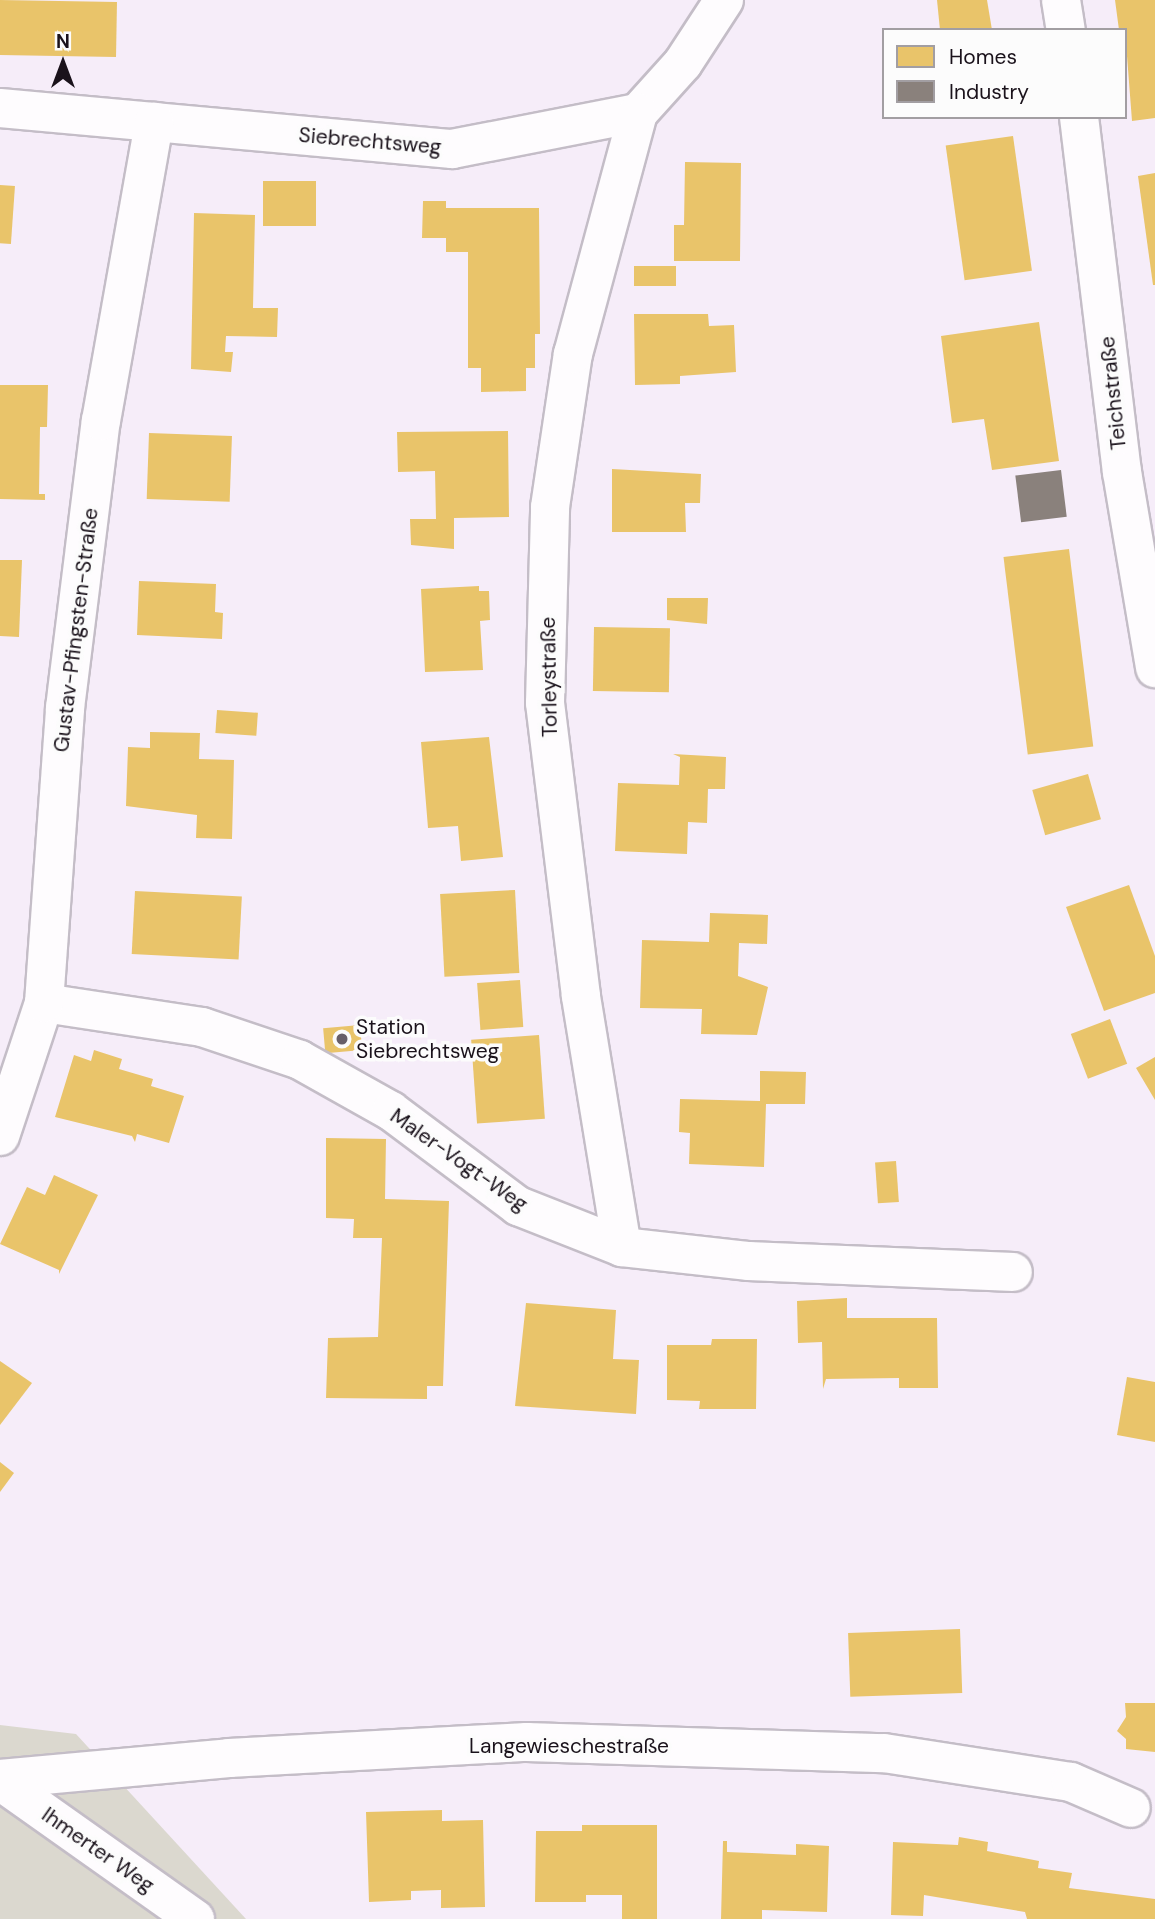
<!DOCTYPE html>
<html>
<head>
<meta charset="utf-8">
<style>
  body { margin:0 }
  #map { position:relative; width:1155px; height:1919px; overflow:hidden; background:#f6edf9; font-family:"DM Sans",sans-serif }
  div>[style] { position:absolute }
  .green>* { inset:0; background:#dbd8cf }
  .homes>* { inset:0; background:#e9c46a; transform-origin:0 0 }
  .industry>* { inset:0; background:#8a817c; transform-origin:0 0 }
  .roads { filter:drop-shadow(2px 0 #c4bdc7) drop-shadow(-2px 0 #c4bdc7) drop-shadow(0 2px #c4bdc7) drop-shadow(0 -2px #c4bdc7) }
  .street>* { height:38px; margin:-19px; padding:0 19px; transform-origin:19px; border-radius:19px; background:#fefcfe }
  .dots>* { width:19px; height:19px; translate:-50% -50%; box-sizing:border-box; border:4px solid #fcfcfc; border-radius:50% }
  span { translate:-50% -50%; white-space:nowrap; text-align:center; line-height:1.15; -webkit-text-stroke:7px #fcfcfc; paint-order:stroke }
  .street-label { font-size:21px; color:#1a121b }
  .poi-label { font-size:21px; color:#1a121b }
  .left { translate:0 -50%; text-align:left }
  .legend { position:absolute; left:882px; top:28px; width:245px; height:91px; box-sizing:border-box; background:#fcfcfc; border:2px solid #a29ea2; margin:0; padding:9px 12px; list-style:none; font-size:21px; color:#1a121b }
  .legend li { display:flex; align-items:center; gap:14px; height:35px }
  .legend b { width:35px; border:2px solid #a29ea2 }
  .north { position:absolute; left:28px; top:28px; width:70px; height:70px; -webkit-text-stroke:5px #fcfcfc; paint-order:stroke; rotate:0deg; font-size:19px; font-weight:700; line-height:28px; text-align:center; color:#1a121b }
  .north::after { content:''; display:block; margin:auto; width:24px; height:32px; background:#1a121b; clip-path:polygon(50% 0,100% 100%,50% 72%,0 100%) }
</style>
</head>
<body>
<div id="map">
  <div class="green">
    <i style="clip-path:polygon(0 1725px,76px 1734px,246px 1919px,0 1919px)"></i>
  </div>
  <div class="homes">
    <i style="left:0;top:0;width:117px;height:55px;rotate:1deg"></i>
    <i style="clip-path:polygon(937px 0,987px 0,992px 30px,940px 30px)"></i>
    <i style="clip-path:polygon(1115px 0,1155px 0,1155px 118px,1132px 121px,1125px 30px,1119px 30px)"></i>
    <i style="left:1013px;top:136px;width:136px;height:68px;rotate:82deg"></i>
    <i style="clip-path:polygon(685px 162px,741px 163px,740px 261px,674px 261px,674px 225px,684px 225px)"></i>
    <i style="clip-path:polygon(1155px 173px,1155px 285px,1153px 285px,1138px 176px)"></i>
    <i style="left:263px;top:181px;width:53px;height:45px"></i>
    <i style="left:0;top:185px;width:15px;height:58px;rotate:4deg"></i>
    <i style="clip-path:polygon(423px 201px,446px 201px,446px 208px,539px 208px,540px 334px,535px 334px,535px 368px,526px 368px,526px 391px,481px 392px,481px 368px,468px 368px,468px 252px,446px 252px,446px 238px,422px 238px)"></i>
    <i style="clip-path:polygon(194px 213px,255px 215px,253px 308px,278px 308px,277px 337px,226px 336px,225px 352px,233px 352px,231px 372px,191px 369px)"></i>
    <i style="left:634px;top:266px;width:42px;height:20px"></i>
    <i style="clip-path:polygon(634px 314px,708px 314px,709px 326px,734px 325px,736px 372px,680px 376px,680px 384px,635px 385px)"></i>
    <i style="clip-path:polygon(1039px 322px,1059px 461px,992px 470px,984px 419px,952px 423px,941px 336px)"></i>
    <i style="clip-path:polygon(0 385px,48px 385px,47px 427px,40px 427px,39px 494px,45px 494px,45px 500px,0 499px)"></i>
    <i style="clip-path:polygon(508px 431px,509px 517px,454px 518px,454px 549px,411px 545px,410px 519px,436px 519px,435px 471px,398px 472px,397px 432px)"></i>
    <i style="left:149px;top:433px;width:83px;height:66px;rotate:2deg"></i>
    <i style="clip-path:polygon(612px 469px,701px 474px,700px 503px,685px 503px,686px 532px,612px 532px)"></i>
    <i style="left:1069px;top:549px;width:199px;height:66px;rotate:83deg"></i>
    <i style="clip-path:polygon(0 560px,22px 560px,19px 637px,0 636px)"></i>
    <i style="clip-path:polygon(139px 581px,216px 584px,215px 612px,223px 613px,222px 639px,137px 635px)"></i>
    <i style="clip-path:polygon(479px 586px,479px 591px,489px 591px,490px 620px,480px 621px,483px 670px,425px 672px,421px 589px)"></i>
    <i style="clip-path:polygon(667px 598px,708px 598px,707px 624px,667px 620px)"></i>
    <i style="left:594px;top:627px;width:76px;height:64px;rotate:1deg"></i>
    <i style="left:217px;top:710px;width:41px;height:23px;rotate:4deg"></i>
    <i style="clip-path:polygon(150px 732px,200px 733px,199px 759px,234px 760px,232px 839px,196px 838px,197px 815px,126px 806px,128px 747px,150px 748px)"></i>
    <i style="clip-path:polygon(489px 737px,503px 857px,461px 861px,458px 826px,428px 828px,421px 742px)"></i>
    <i style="clip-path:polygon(673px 754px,726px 757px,725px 789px,708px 789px,707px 823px,688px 822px,687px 854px,615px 851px,618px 783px,679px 785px,680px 757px)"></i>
    <i style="left:1088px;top:774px;width:47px;height:58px;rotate:74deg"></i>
    <i style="clip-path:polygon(1129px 885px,1155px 956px,1155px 993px,1104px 1011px,1066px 907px)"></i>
    <i style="left:515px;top:890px;width:83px;height:75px;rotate:87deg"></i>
    <i style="left:135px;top:891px;width:107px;height:63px;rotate:3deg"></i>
    <i style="clip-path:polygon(710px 913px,768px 915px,767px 944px,739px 943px,738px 976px,768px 987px,757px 1035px,701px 1034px,702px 1009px,640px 1008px,642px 940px,709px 942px)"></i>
    <i style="left:520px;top:980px;width:47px;height:43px;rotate:86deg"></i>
    <i style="left:1110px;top:1019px;width:48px;height:42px;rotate:69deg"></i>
    <i style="left:360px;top:1025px;width:25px;height:37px;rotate:85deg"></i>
    <i style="left:539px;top:1035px;width:84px;height:68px;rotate:86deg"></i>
    <i style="clip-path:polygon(94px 1050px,122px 1059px,119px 1069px,153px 1079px,151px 1086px,184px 1096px,169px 1143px,137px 1134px,135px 1142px,132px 1136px,55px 1117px,74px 1055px,91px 1061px)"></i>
    <i style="clip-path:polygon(1155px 1057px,1155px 1100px,1136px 1068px)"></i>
    <i style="clip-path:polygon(760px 1071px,806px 1072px,805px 1104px,766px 1104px,764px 1167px,689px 1164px,690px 1133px,679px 1132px,680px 1099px,760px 1101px)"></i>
    <i style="clip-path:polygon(326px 1138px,386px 1139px,385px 1199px,449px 1201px,443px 1386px,427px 1386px,427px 1399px,326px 1398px,328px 1338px,378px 1337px,382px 1238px,353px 1238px,354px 1219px,326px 1218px)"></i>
    <i style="left:896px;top:1161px;width:41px;height:21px;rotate:86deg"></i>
    <i style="clip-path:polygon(54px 1175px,98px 1195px,59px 1274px,59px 1270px,0 1244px,27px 1187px,45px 1195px)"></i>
    <i style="clip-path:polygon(847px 1298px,847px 1318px,937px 1318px,938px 1388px,899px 1388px,899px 1378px,826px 1379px,823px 1389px,822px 1342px,798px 1343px,797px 1301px)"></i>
    <i style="clip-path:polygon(526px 1303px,616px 1310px,613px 1359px,639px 1360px,636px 1414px,515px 1406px)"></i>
    <i style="clip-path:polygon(712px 1339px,757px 1339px,756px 1409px,699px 1409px,700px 1401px,667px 1400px,667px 1345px,711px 1345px)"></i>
    <i style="clip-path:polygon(0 1361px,32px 1383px,0 1425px)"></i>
    <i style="clip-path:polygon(1127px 1377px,1155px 1382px,1155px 1442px,1117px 1435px)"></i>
    <i style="clip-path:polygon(0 1462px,14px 1473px,0 1492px)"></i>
    <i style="left:960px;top:1629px;width:64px;height:112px;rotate:88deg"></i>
    <i style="clip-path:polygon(1125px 1703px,1155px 1703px,1155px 1752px,1126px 1749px,1126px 1739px,1117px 1731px,1126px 1717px)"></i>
    <i style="clip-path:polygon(442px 1810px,442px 1821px,483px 1820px,485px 1907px,441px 1908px,441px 1890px,411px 1891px,411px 1900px,369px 1902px,366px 1812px)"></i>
    <i style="clip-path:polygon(582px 1825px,657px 1825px,657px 1919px,622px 1919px,622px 1895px,586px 1895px,586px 1902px,535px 1902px,536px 1831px,582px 1831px)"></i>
    <i style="clip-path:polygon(959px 1837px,988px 1842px,987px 1851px,1039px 1861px,1038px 1868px,1072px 1873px,1069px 1888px,1155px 1899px,1155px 1919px,1027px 1919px,1025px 1912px,924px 1895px,923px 1916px,891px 1915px,893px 1842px,958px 1845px)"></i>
    <i style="clip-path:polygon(723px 1841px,727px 1841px,727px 1852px,796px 1855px,796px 1844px,829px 1846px,827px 1912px,762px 1910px,762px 1919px,721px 1919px)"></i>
  </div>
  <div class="industry">
    <i style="left:1061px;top:470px;width:47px;height:46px;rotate:83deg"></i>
  </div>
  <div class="roads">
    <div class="street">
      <i style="left:1061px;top:0;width:30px;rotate:81deg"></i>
      <i style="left:0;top:108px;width:454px;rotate:5.2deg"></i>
      <i style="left:452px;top:149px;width:189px;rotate:-11deg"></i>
      <i style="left:638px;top:113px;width:67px;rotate:-48deg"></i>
      <i style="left:683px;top:63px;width:75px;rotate:-56.9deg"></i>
      <i style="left:1079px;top:117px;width:358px;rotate:83.1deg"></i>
      <i style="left:1122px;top:472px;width:199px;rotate:80.4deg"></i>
      <i style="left:44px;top:1003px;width:160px;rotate:8.6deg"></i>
      <i style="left:202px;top:1027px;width:103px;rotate:18.6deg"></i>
      <i style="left:300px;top:1060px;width:104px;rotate:29.3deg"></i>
      <i style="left:391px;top:1111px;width:159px;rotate:36.8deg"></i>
      <i style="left:518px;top:1206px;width:112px;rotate:21.5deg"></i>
      <i style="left:622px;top:1247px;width:128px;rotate:6.3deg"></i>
      <i style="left:749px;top:1261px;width:264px;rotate:2.4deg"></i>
      <i style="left:0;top:1136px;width:140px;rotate:-71.7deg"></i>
      <i style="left:44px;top:1003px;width:296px;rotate:-85.9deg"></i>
      <i style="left:65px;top:708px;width:289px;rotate:-82.9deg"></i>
      <i style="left:101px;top:421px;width:304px;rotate:-79.9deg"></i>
      <i style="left:622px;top:1247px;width:254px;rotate:-99.3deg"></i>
      <i style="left:581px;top:996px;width:295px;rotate:-97deg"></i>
      <i style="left:545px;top:703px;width:196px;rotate:-88.5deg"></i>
      <i style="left:550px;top:507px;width:155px;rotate:-81.5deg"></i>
      <i style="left:573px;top:354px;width:250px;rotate:-74.9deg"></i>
      <i style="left:0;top:1779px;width:230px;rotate:-5.2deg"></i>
      <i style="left:229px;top:1758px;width:298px;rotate:-3.1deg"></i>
      <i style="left:527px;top:1742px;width:357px;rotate:1.8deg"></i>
      <i style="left:884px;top:1753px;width:189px;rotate:8.8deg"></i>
      <i style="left:1071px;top:1782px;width:65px;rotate:23.4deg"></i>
      <i style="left:0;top:1781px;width:239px;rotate:35.3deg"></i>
    </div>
  </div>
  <div class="dots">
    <i style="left:342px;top:1039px;background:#675f69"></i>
  </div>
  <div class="street-label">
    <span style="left:370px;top:141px;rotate:5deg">Siebrechtsweg</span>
    <span style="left:1113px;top:393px;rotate:-96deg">Teichstraße</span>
    <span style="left:76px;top:630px;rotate:-83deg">Gustav-Pfingsten-Straße</span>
    <span style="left:549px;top:677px;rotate:-91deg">Torleystraße</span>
    <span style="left:459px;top:1160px;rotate:35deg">Maler-Vogt-Weg</span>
    <span style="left:569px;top:1746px">Langewieschestraße</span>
    <span style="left:98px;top:1850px;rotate:35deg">Ihmerter Weg</span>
  </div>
  <div class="poi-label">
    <span class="left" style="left:356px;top:1039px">Station<br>Siebrechtsweg</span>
  </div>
  <ul class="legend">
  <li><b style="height:19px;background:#e9c46a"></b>Homes</li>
  <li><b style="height:19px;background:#8a817c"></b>Industry</li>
  </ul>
  <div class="north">N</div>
</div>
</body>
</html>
